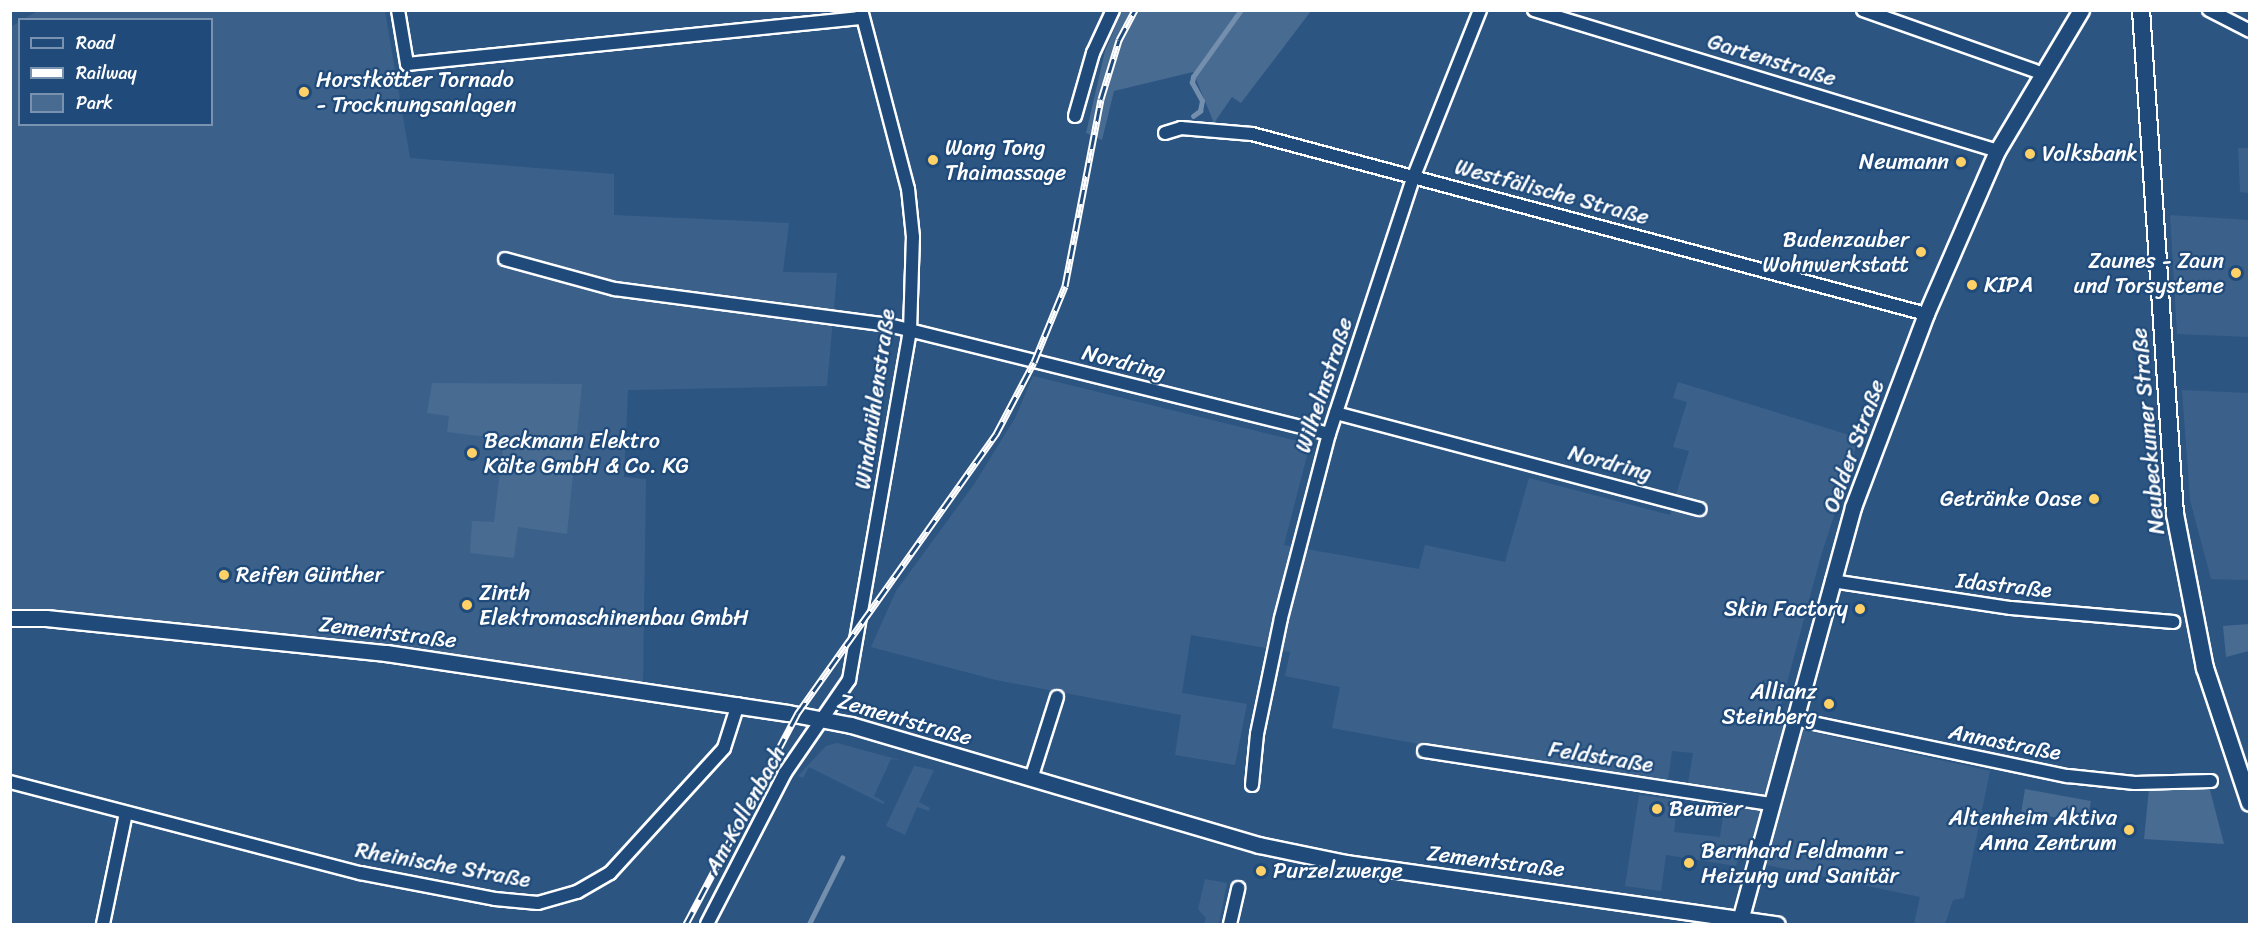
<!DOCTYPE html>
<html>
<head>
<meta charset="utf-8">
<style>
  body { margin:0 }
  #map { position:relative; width:2260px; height:935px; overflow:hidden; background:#2c5582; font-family:Sriracha,sans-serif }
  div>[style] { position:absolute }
  .built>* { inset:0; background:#3b618b }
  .green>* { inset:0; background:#486b92 }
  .stream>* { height:4.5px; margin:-2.25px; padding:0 2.25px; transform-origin:2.25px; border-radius:2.25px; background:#748fad }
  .roads { filter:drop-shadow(2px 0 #fff) drop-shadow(-2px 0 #fff) drop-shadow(0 2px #fff) drop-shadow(0 -2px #fff) }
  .minor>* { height:12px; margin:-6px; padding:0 6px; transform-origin:6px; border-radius:6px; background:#1f4a7a }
  .tertiary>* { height:15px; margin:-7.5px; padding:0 7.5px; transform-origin:7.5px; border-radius:7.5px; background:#1f4a7a }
  .secondary>* { height:16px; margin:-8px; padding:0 8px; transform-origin:8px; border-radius:8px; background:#1f4a7a }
  .rail>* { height:7px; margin-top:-3.5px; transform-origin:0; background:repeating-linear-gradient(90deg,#1f4a7a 0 14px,#fff 0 28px); box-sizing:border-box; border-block:2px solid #fff }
  .dots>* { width:16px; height:16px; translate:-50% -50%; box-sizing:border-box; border:3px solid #1f4a7a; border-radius:50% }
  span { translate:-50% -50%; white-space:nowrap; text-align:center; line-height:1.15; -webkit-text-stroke:4.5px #1f4a7a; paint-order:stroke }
  .street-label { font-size:22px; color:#fff }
  .poi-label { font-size:22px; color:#fff }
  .left { translate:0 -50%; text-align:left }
  .right { translate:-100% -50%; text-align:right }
  .frame { position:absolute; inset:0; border:12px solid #fff; pointer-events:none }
  .legend { position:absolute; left:18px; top:18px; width:195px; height:108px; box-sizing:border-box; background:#1f4a7a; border:2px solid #7992af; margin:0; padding:8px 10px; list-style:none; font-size:18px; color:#fff }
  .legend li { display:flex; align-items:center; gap:12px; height:30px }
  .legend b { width:30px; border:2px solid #7992af }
</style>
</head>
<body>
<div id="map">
  <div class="built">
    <i style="clip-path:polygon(39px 10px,385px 11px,410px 158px,614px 174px,614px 215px,789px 223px,783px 272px,837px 273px,827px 386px,628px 390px,624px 477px,646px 479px,643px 683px,481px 658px,11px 614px,10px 27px,19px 22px,20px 124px,212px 124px,212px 20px,24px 19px)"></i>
    <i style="clip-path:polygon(2238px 148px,2249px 148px,2249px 193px,2240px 192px)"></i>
    <i style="clip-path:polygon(2170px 215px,2249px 220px,2249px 337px,2177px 334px)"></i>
    <i style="clip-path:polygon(1033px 376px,1310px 444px,1284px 545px,1419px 569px,1425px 545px,1505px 562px,1529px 478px,1670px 515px,1689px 451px,1673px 447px,1687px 402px,1673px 398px,1678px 382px,1859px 438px,1820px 559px,1776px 724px,1990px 771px,1964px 898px,1953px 900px,1945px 924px,1914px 924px,1920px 897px,1738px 859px,1736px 866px,1666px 855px,1661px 891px,1625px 886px,1639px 795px,1678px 800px,1674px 832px,1720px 837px,1727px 789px,1688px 783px,1693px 753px,1672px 751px,1668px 780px,1419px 744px,1332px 728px,1340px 687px,1285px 676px,1290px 652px,1191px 635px,1182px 693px,1247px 704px,1235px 765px,1175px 755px,1181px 715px,996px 680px,871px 647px,896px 591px,975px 483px,1015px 418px)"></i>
    <i style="clip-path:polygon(2182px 390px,2249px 393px,2249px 580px,2211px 579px,2190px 500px)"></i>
    <i style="clip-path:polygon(837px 743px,903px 761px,891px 759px,874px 796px,885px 802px,883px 804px,809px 767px,803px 778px,798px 776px,826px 746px)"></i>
    <i style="clip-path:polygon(914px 766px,934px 770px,919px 802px,930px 808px,929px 811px,917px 807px,905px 835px,886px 826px)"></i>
    <i style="clip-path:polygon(1205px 879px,1227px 883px,1219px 924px,1204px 924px,1206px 918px,1198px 909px)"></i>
  </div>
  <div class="green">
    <i style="clip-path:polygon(1122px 11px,1122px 10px,1311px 11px,1241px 103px,1232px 97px,1214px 123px,1193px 72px,1114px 91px,1102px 140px,1086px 133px,1105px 51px)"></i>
    <i style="clip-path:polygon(432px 383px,582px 384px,567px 534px,518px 527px,514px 558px,470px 553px,472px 521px,494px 522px,504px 439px,447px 432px,449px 416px,427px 413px)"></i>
    <i style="clip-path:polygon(2249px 624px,2249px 651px,2226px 657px,2223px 626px)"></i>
    <i style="clip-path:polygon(2025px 789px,2091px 801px,2087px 823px,2036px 814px,2035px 822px,2020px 819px)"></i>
    <i style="clip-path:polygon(2149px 789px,2210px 790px,2224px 844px,2144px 839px)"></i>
  </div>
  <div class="stream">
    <i style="left:1193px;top:116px;width:9px;rotate:-36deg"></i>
    <i style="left:1200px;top:111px;width:10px;rotate:-79deg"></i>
    <i style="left:1202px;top:101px;width:21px;rotate:-119deg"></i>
    <i style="left:1192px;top:83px;width:6px;rotate:-81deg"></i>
    <i style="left:1193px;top:77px;width:82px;rotate:-54.4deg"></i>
    <i style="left:809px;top:924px;width:74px;rotate:-63.4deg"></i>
  </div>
  <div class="roads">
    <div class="minor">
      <i style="left:398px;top:10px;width:55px;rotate:80.5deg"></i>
      <i style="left:407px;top:64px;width:458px;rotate:-5.8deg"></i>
      <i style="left:1534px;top:10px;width:484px;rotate:16.9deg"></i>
      <i style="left:1863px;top:10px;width:189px;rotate:19.5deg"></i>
      <i style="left:2209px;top:10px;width:46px;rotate:27.1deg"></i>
      <i style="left:1075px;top:116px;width:66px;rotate:-74.1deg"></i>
      <i style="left:1093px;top:53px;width:47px;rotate:-65.1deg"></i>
      <i style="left:1165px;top:133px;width:17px;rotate:-17deg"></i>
      <i style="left:1181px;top:128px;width:71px;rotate:4.8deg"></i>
      <i style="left:1252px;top:134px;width:698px;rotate:14.95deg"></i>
      <i style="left:505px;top:259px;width:114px;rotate:15.3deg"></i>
      <i style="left:615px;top:289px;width:276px;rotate:7.5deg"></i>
      <i style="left:889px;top:325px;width:453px;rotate:13.9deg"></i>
      <i style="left:1336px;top:413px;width:376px;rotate:14.8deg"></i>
      <i style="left:1832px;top:581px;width:181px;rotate:8.6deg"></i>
      <i style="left:2011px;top:608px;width:163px;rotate:4.9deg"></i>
      <i style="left:1794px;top:719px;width:280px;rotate:11.8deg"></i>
      <i style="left:2068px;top:776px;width:67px;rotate:6deg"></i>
      <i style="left:2135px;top:783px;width:76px;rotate:-1.5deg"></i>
      <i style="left:1424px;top:751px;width:351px;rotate:8.7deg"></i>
      <i style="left:1031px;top:779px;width:86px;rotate:-72.4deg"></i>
      <i style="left:10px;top:782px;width:362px;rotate:14.6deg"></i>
      <i style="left:360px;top:873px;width:137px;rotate:10.9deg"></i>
      <i style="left:495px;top:899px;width:43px;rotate:5.3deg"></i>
      <i style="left:538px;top:903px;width:41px;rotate:-15.8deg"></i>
      <i style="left:577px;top:892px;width:38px;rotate:-30deg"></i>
      <i style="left:610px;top:873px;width:169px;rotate:-47.6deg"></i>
      <i style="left:724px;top:748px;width:46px;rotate:-72.3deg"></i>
      <i style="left:1252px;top:785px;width:51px;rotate:-84.4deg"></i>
      <i style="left:1257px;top:734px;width:118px;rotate:-78.3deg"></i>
      <i style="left:1281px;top:618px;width:190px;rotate:-75.4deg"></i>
      <i style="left:1329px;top:434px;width:272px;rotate:-71.8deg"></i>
      <i style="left:1414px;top:176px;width:179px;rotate:-68.3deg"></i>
      <i style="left:103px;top:924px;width:113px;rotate:-78.3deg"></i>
      <i style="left:707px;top:924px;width:170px;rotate:-62.7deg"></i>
      <i style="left:785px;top:773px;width:113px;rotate:-55.5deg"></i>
      <i style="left:849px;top:680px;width:354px;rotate:-80.1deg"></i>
      <i style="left:910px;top:331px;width:94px;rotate:-88.2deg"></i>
      <i style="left:913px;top:237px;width:48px;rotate:-95.9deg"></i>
      <i style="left:908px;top:189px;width:185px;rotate:-104.7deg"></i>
      <i style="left:1230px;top:924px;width:37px;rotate:-77deg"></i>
    </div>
    <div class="tertiary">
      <i style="left:10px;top:618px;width:36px"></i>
      <i style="left:46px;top:618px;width:342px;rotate:5.9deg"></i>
      <i style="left:386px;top:653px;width:406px;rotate:8.5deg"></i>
      <i style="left:788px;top:713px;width:64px;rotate:10.8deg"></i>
      <i style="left:851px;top:725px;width:425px;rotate:16.4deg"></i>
      <i style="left:1259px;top:845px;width:89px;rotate:11.7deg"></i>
      <i style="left:1346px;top:863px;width:435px;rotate:8.1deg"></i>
      <i style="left:1739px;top:924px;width:432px;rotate:-74.7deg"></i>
      <i style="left:1853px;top:507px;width:206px;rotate:-69.3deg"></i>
      <i style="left:1926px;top:314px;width:178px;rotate:-66.5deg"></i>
      <i style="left:1997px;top:151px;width:164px;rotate:-59.2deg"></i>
    </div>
    <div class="secondary">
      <i style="left:2141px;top:10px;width:505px;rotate:86.14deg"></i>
      <i style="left:2175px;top:514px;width:157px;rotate:79deg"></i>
      <i style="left:2205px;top:668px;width:142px;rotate:71.6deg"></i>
    </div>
  </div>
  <div class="rail">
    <i style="left:686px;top:924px;width:238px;rotate:-62.1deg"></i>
    <i style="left:797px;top:714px;width:344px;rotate:-54.6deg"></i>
    <i style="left:996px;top:434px;width:81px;rotate:-62.2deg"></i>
    <i style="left:1034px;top:362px;width:82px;rotate:-67.8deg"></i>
    <i style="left:1065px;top:286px;width:190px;rotate:-79.1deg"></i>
    <i style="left:1101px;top:99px;width:62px;rotate:-73deg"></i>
    <i style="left:1119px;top:40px;width:34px;rotate:-62deg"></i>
  </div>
  <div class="dots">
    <i style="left:304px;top:92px;background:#ffd166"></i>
    <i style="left:2030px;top:154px;background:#ffd166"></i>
    <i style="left:933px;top:160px;background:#ffd166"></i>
    <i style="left:1961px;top:162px;background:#ffd166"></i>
    <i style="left:1921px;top:252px;background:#ffd166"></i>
    <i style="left:2236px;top:273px;background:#ffd166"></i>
    <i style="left:1972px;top:285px;background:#ffd166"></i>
    <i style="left:472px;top:453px;background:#ffd166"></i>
    <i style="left:2094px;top:499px;background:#ffd166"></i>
    <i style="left:224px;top:575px;background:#ffd166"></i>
    <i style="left:467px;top:605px;background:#ffd166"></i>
    <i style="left:1860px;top:609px;background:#ffd166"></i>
    <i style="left:1829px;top:704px;background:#ffd166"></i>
    <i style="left:1657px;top:809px;background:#ffd166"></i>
    <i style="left:2129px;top:830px;background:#ffd166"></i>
    <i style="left:1689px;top:863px;background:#ffd166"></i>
    <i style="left:1261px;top:871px;background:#ffd166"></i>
  </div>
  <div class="street-label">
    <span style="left:1772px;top:60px;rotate:17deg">Gartenstraße</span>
    <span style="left:1552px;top:192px;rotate:15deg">Westfälische Straße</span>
    <span style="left:1124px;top:362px;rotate:14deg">Nordring</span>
    <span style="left:1324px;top:385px;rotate:-72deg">Wilhelmstraße</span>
    <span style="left:875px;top:399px;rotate:-82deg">Windmühlenstraße</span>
    <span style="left:2148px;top:431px;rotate:-95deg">Neubeckumer Straße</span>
    <span style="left:1854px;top:446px;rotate:-70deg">Oelder Straße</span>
    <span style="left:1610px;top:463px;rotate:15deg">Nordring</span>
    <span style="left:2004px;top:585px;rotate:6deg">Idastraße</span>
    <span style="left:388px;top:632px;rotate:7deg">Zementstraße</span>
    <span style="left:905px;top:719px;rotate:16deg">Zementstraße</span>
    <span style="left:2005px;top:742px;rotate:11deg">Annastraße</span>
    <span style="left:1601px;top:757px;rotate:9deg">Feldstraße</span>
    <span style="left:745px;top:810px;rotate:-61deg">Am Kollenbach</span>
    <span style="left:1496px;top:861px;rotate:7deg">Zementstraße</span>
    <span style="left:443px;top:865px;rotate:10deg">Rheinische Straße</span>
  </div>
  <div class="poi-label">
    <span class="left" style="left:316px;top:92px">Horstkötter Tornado<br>- Trocknungsanlagen</span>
    <span class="left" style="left:945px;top:160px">Wang Tong<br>Thaimassage</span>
    <span class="left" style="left:2042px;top:154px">Volksbank</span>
    <span class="right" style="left:1949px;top:162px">Neumann</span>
    <span class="right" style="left:1909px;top:252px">Budenzauber<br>Wohnwerkstatt</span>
    <span class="right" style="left:2224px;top:273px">Zaunes - Zaun<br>und Torsysteme</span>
    <span class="left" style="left:1984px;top:285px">KIPA</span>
    <span class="left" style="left:484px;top:453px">Beckmann Elektro<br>Kälte GmbH &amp; Co. KG</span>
    <span class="right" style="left:2082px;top:499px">Getränke Oase</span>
    <span class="left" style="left:236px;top:575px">Reifen Günther</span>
    <span class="left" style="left:479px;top:605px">Zinth<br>Elektromaschinenbau GmbH</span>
    <span class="right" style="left:1848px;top:609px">Skin Factory</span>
    <span class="right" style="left:1817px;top:704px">Allianz<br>Steinberg</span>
    <span class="left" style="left:1669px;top:809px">Beumer</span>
    <span class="right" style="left:2117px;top:830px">Altenheim Aktiva<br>Anna Zentrum</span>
    <span class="left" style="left:1701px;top:863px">Bernhard Feldmann -<br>Heizung und Sanitär</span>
    <span class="left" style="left:1273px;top:871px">Purzelzwerge</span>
  </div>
  <div class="frame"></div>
  <ul class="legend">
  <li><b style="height:8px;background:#1f4a7a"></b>Road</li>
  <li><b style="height:8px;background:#fff"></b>Railway</li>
  <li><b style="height:16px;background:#486b92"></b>Park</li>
  </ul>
</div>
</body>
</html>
